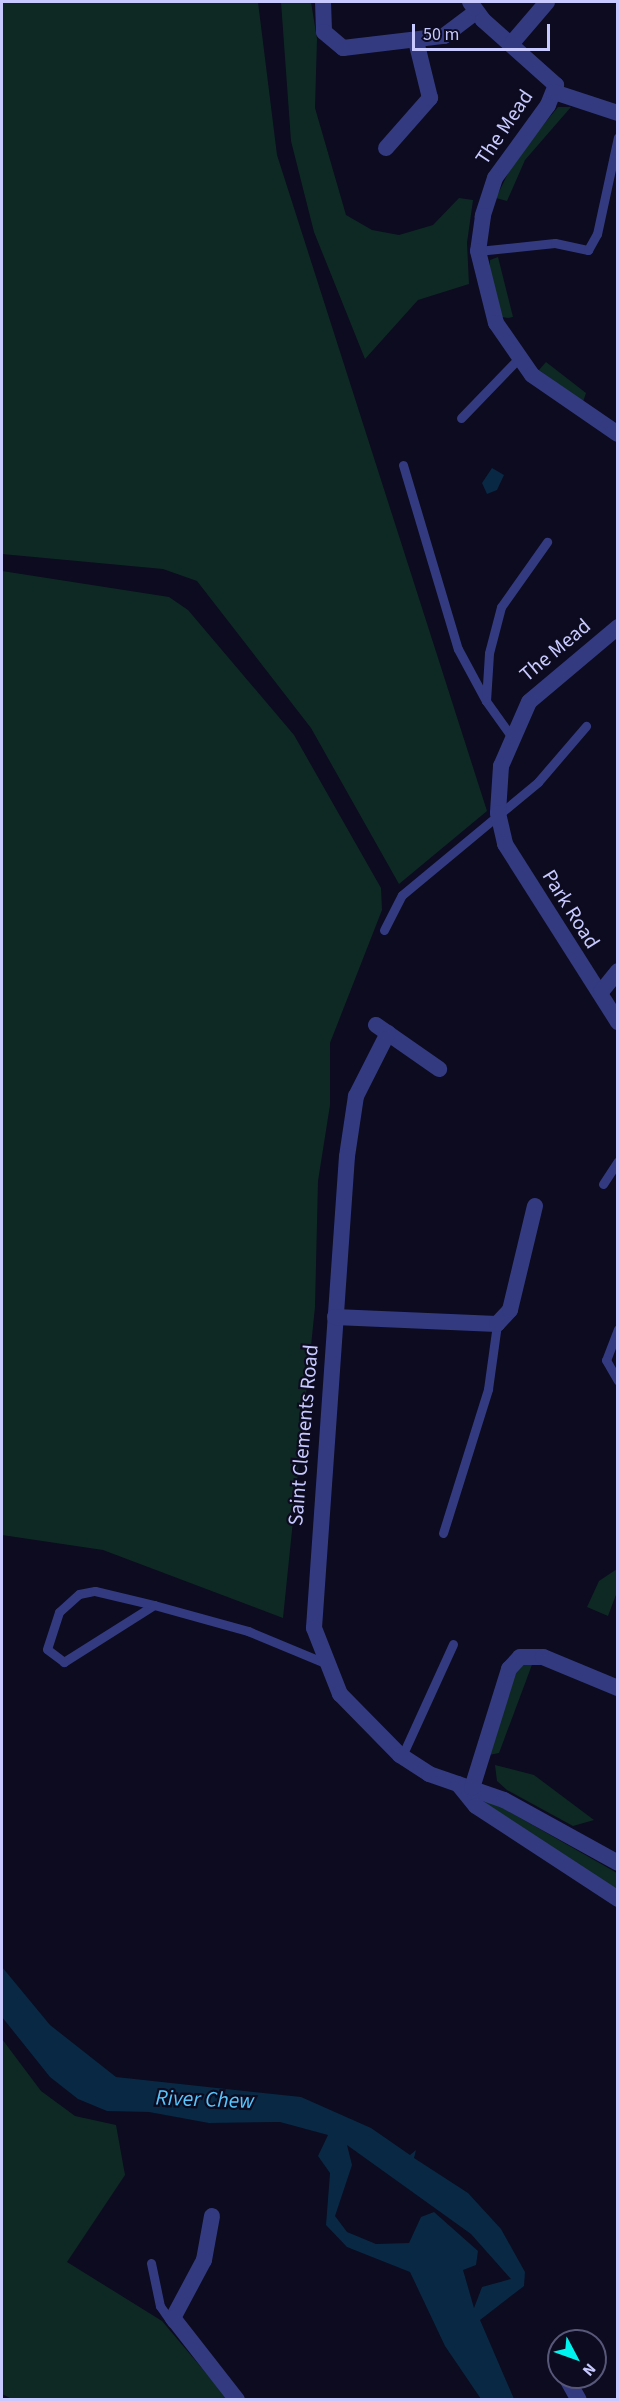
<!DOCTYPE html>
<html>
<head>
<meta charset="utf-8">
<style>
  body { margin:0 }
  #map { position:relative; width:619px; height:2401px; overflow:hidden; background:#0c0b1f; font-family:"Source Sans 3",sans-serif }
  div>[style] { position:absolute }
  .green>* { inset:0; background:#0e2924 }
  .water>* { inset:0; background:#092844 }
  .service>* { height:9px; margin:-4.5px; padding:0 4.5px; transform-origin:4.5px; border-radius:4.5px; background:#333a80 }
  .minor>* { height:16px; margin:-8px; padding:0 8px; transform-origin:8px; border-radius:8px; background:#333a80 }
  span { translate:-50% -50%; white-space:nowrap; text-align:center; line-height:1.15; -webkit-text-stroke:4.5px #0c0b1f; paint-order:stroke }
  .street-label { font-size:21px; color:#c8c9ff }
  .water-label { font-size:22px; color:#56c6ff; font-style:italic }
  .frame { position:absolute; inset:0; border:3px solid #c8c9ff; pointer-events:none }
  .north { position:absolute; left:547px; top:2329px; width:60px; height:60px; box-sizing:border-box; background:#0c0b1f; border:2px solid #575779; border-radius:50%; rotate:131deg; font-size:16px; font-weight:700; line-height:24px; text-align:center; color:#c8c9ff }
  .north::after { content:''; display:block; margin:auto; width:21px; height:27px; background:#00f3ee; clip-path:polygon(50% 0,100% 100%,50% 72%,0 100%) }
  .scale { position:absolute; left:412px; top:24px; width:138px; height:27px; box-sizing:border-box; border:3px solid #c8c9ff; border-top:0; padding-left:8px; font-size:18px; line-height:21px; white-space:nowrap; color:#c8c9ff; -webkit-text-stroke:4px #0c0b1f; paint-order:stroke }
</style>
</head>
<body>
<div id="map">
  <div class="green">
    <i style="clip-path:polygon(2px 2px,258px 2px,277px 155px,487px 811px,399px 884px,311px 728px,197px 581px,163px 569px,2px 554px)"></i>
    <i style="clip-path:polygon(281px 2px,311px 2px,317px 39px,315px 108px,346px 215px,372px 230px,399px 235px,433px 225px,459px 198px,473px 200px,467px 243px,469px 284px,418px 300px,365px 359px,314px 232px,291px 141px)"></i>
    <i style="clip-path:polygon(558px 107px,571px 107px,525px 160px,507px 201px,496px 198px,515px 159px)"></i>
    <i style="clip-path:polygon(498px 257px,513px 317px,508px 318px,502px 317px,490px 279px,490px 260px)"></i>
    <i style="clip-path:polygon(546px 362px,586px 393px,583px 402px,539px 370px)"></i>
    <i style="clip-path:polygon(2px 571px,169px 597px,188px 610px,294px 735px,381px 888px,382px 910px,330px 1043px,330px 1105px,318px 1181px,315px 1307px,283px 1618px,103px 1550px,2px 1535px)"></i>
    <i style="clip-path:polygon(617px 1569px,617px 1592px,608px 1616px,587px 1607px,599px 1581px)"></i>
    <i style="clip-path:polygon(533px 1662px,499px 1753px,489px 1755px,512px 1678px,523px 1664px)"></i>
    <i style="clip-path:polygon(495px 1765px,534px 1775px,594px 1820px,573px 1826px,507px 1790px,497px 1781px)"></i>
    <i style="clip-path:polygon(478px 1800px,494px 1803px,617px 1873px,617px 1890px)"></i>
    <i style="clip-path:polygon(2px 2039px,41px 2091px,75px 2116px,116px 2125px,125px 2175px,67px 2262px,162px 2321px,228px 2399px,14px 2400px,2px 2394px)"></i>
  </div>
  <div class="water">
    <i style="clip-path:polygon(492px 468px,504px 475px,497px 490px,487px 494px,482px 483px)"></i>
    <i style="clip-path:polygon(evenodd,2px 1967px,50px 2025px,116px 2077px,301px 2097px,371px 2128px,410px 2155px,416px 2150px,414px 2158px,468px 2193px,501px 2229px,525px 2272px,524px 2286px,480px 2320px,514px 2399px,481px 2399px,445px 2346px,410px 2272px,347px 2247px,326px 2225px,330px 2173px,318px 2156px,328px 2135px,280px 2122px,209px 2123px,149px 2112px,107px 2111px,78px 2099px,50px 2077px,2px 2017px,2px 1967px,347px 2145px,471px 2234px,511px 2279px,482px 2287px,474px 2308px,463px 2270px,476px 2265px,478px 2251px,434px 2212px,421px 2217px,409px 2243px,376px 2244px,347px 2232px,335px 2216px,352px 2165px,347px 2145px)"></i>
  </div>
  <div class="service">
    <i style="left:478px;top:251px;width:77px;rotate:-5.9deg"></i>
    <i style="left:555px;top:243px;width:34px;rotate:12deg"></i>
    <i style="left:588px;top:250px;width:18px;rotate:-61deg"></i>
    <i style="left:597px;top:234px;width:99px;rotate:-77.8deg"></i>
    <i style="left:461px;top:418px;width:82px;rotate:-46deg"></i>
    <i style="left:403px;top:465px;width:192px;rotate:73.4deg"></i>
    <i style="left:458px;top:649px;width:59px;rotate:61.7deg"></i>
    <i style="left:511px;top:736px;width:43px;rotate:-125.5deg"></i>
    <i style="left:486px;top:701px;width:48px;rotate:-86.4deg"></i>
    <i style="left:489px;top:653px;width:48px;rotate:-75.4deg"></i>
    <i style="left:501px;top:607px;width:80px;rotate:-54.7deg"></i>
    <i style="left:384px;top:930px;width:39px;rotate:-63deg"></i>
    <i style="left:402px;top:895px;width:177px;rotate:-39.7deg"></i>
    <i style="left:538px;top:782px;width:74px;rotate:-49.4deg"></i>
    <i style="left:603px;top:1184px;width:27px;rotate:-57deg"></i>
    <i style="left:618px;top:1329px;width:33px;rotate:111deg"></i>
    <i style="left:606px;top:1360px;width:24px;rotate:60deg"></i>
    <i style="left:443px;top:1533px;width:151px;rotate:-72.6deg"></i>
    <i style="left:488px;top:1389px;width:66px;rotate:-82.1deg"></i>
    <i style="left:154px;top:1605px;width:107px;rotate:147.7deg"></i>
    <i style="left:64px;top:1662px;width:21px;rotate:-143deg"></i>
    <i style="left:47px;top:1649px;width:39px;rotate:-72deg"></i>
    <i style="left:59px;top:1612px;width:27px;rotate:-42deg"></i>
    <i style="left:79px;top:1594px;width:16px;rotate:-11deg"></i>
    <i style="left:95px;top:1591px;width:61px;rotate:13.3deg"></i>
    <i style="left:154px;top:1605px;width:98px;rotate:15.5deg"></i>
    <i style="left:248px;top:1631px;width:83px;rotate:22.6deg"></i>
    <i style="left:402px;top:1756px;width:123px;rotate:-65.5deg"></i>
    <i style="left:151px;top:2263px;width:44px;rotate:78.2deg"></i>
    <i style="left:160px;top:2306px;width:21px;rotate:55deg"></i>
  </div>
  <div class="minor">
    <i style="left:323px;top:2px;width:30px;rotate:88deg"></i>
    <i style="left:324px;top:32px;width:25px;rotate:40deg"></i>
    <i style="left:343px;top:48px;width:102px;rotate:-6.8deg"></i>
    <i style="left:444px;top:36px;width:40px;rotate:-37deg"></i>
    <i style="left:470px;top:2px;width:22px;rotate:54deg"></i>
    <i style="left:483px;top:20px;width:98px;rotate:41.7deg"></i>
    <i style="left:556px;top:85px;width:22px;rotate:112deg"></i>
    <i style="left:548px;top:105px;width:90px;rotate:126deg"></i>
    <i style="left:495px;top:178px;width:40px;rotate:108deg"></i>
    <i style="left:483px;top:216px;width:35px;rotate:98deg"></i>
    <i style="left:478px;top:251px;width:74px;rotate:76deg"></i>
    <i style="left:496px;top:323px;width:63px;rotate:55.3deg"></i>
    <i style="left:532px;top:375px;width:104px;rotate:34.5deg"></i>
    <i style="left:512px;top:43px;width:54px;rotate:-49.5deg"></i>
    <i style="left:554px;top:92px;width:67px;rotate:18.2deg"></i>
    <i style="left:386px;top:148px;width:67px;rotate:-48.7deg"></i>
    <i style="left:430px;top:98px;width:59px;rotate:-103.8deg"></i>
    <i style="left:618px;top:627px;width:116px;rotate:139.9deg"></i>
    <i style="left:529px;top:702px;width:70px;rotate:113.6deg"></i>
    <i style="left:501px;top:766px;width:47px;rotate:93.7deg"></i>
    <i style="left:498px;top:813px;width:32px;rotate:77deg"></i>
    <i style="left:505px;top:844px;width:211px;rotate:57.6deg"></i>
    <i style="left:601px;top:992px;width:27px;rotate:-51deg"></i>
    <i style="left:376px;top:1025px;width:77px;rotate:34.9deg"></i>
    <i style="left:388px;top:1033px;width:71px;rotate:116.9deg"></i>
    <i style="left:356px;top:1096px;width:61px;rotate:98.5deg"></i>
    <i style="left:347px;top:1156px;width:473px;rotate:94deg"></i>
    <i style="left:314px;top:1628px;width:71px;rotate:68.5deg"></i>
    <i style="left:340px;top:1694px;width:86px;rotate:45.5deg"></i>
    <i style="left:400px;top:1755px;width:35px;rotate:33deg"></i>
    <i style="left:429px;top:1774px;width:79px;rotate:19.1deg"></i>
    <i style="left:504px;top:1800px;width:130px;rotate:28.9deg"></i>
    <i style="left:335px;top:1317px;width:162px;rotate:2.5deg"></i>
    <i style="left:497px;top:1324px;width:19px;rotate:-47deg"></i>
    <i style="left:510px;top:1310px;width:107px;rotate:-76.5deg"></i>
    <i style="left:458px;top:1784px;width:28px;rotate:51deg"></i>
    <i style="left:476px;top:1806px;width:170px;rotate:33.2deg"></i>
    <i style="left:472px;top:1788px;width:125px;rotate:-72.7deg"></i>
    <i style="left:509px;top:1669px;width:16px;rotate:-47deg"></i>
    <i style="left:520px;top:1657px;width:23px"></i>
    <i style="left:543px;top:1657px;width:81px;rotate:22.5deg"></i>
    <i style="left:212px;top:2216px;width:45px;rotate:100.3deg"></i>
    <i style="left:204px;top:2260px;width:66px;rotate:118.1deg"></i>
    <i style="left:173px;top:2318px;width:104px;rotate:52deg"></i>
    <i style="left:566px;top:2377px;width:26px;rotate:61deg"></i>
  </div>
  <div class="street-label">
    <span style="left:504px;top:127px;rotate:-56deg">The Mead</span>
    <span style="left:555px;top:650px;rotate:-40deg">The Mead</span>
    <span style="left:571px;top:909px;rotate:58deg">Park Road</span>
    <span style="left:303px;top:1435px;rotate:-85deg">Saint Clements Road</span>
  </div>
  <div class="water-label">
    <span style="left:205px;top:2100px;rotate:2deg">River Chew</span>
  </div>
  <div class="frame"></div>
  <div class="north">N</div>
  <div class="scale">50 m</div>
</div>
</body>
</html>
